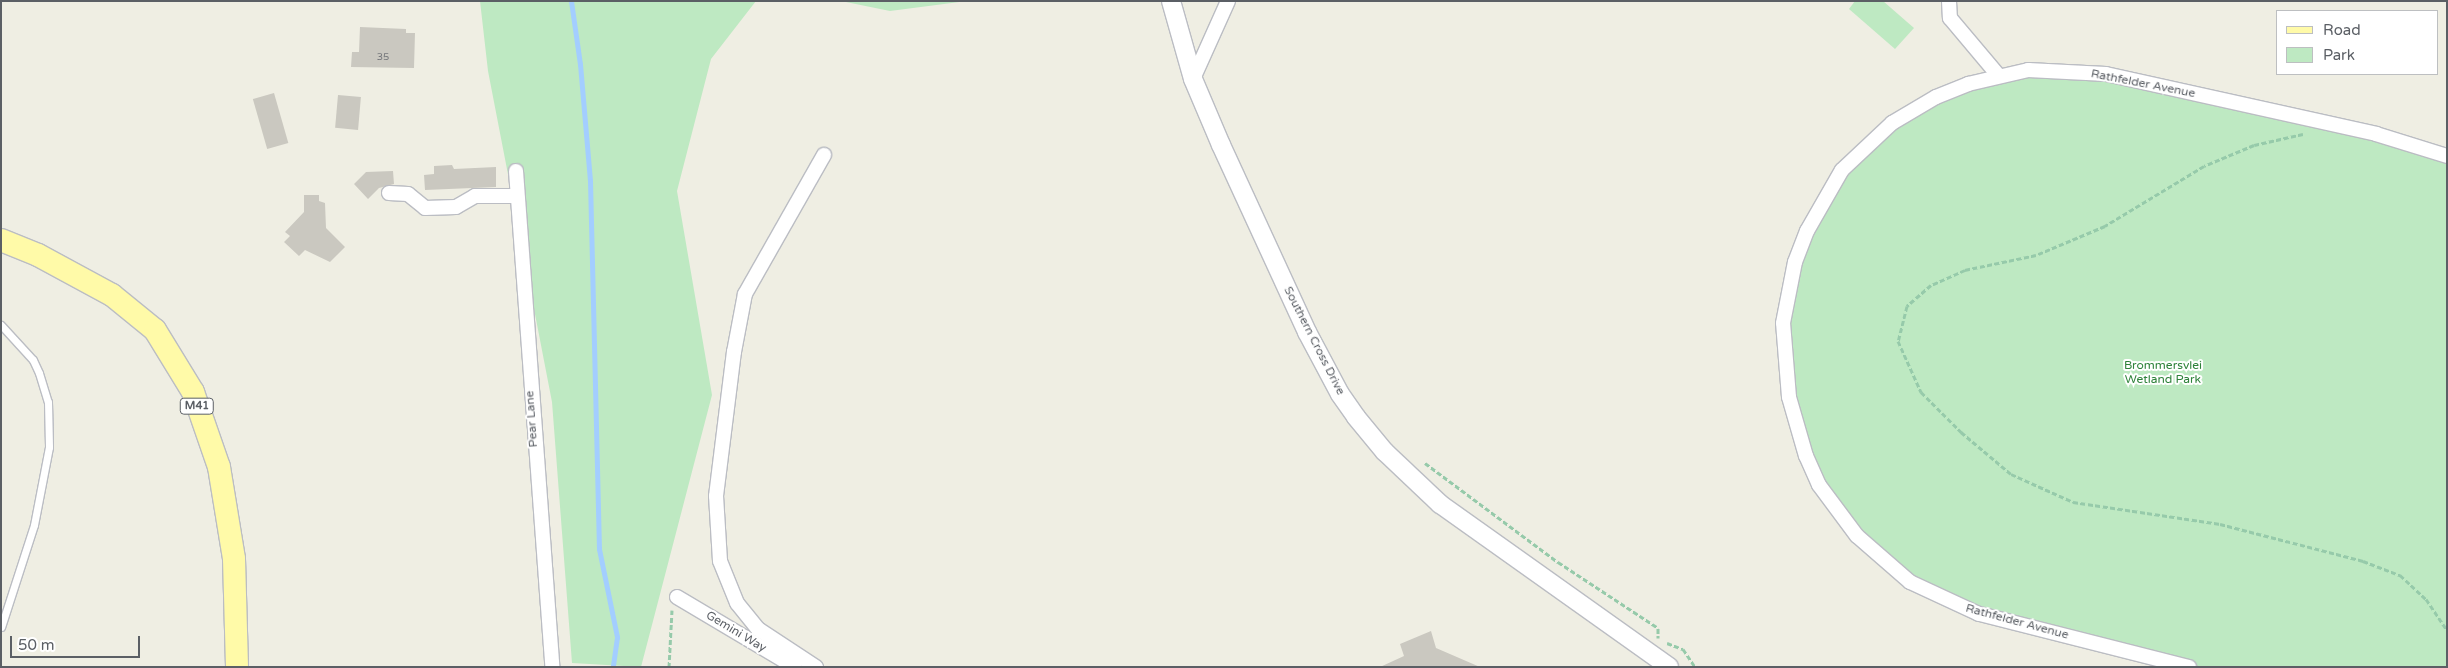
<!DOCTYPE html>
<html>
<head>
<meta charset="utf-8">
<style>
  body { margin:0 }
  #map { position:relative; width:2448px; height:668px; overflow:hidden; background:#efeee3; font-family:"Varela Round",sans-serif }
  div>[style] { position:absolute }
  .green>* { inset:0; background:#bee9c2 }
  .stream>* { height:5px; margin:-2.5px; padding:0 2.5px; transform-origin:2.5px; border-radius:2.5px; background:#a3ceff }
  .building>* { inset:0; background:#cac8c0; transform-origin:0 0 }
  .path>* { height:3px; margin-top:-1.5px; transform-origin:0; background:repeating-linear-gradient(90deg,#96caaa 0 5px,transparent 0 7.5px) }
  .roads { filter:drop-shadow(1px 0 #bbbdc3) drop-shadow(-1px 0 #bbbdc3) drop-shadow(0 1px #bbbdc3) drop-shadow(0 -1px #bbbdc3) }
  .service>* { height:7px; margin:-3.5px; padding:0 3.5px; transform-origin:3.5px; border-radius:3.5px; background:#fff }
  .minor>* { height:14px; margin:-7px; padding:0 7px; transform-origin:7px; border-radius:7px; background:#fff }
  .tertiary>* { height:18px; margin:-9px; padding:0 9px; transform-origin:9px; border-radius:9px; background:#fff }
  .primary>* { height:22px; margin:-11px; padding:0 11px; transform-origin:11px; border-radius:11px; background:#fffaa8 }
  span { translate:-50% -50%; white-space:nowrap; text-align:center; line-height:1.15; -webkit-text-stroke:4px #fff; paint-order:stroke }
  .number-label { font-size:10px; color:#77797c }
  .number-label span { -webkit-text-stroke-width:0 }
  .shield-label span { padding:1px 4px; background:#fff; border:1px solid; border-radius:4px; -webkit-text-stroke-width:0 }
  .shield-label { font-size:11px; color:#5b5f65; font-weight:700 }
  .street-label { font-size:12px; color:#5b5f65 }
  .park-label { font-size:12px; color:#2e823a }
  .frame { position:absolute; inset:0; border:2px solid #5b5f65; pointer-events:none }
  .legend { position:absolute; left:2276px; top:10px; width:162px; height:65px; box-sizing:border-box; background:#fff; border:1px solid #bdbfc1; margin:0; padding:6px 9px; list-style:none; font-size:15px; color:#5b5f65 }
  .legend li { display:flex; align-items:center; gap:10px; height:25px }
  .legend b { width:25px; border:1px solid #bdbfc1 }
  .scale { position:absolute; left:10px; top:636px; width:130px; height:22px; box-sizing:border-box; border:2px solid #5b5f65; border-top:0; padding-left:6px; font-size:15px; line-height:18px; white-space:nowrap; color:#5b5f65; -webkit-text-stroke:4px #fff; paint-order:stroke }
</style>
</head>
<body>
<div id="map">
  <div class="green">
    <i style="clip-path:polygon(480px 1px,756px 1px,711px 59px,677px 191px,712px 395px,641px 667px,572px 663px,552px 402px,488px 71px)"></i>
    <i style="clip-path:polygon(841px 1px,967px 1px,890px 11px)"></i>
    <i style="clip-path:polygon(1855px 1px,1883px 1px,1914px 28px,1895px 49px,1849px 9px)"></i>
    <i style="clip-path:polygon(2073px 71px,2447px 156px,2447px 667px,2189px 667px,1979px 614px,1910px 582px,1835px 509px,1797px 430px,1785px 306px,1823px 200px,1873px 138px,1968px 84px)"></i>
  </div>
  <div class="stream">
    <i style="left:571px;top:1px;width:64px;rotate:81.9deg"></i>
    <i style="left:580px;top:64px;width:117px;rotate:85.1deg"></i>
    <i style="left:590px;top:181px;width:368px;rotate:88.6deg"></i>
    <i style="left:599px;top:549px;width:90px;rotate:78.4deg"></i>
    <i style="left:617px;top:637px;width:30px;rotate:98deg"></i>
  </div>
  <div class="building">
    <i style="clip-path:polygon(360px 27px,406px 29px,406px 33px,415px 33px,414px 68px,351px 67px,352px 52px,359px 52px)"></i>
    <i style="left:274px;top:93px;width:52px;height:22px;rotate:74deg"></i>
    <i style="left:338px;top:95px;width:23px;height:33px;rotate:5deg"></i>
    <i style="clip-path:polygon(452px 165px,454px 169px,496px 167px,496px 187px,425px 190px,424px 175px,434px 174px,434px 166px)"></i>
    <i style="clip-path:polygon(393px 171px,394px 184px,379px 188px,368px 199px,354px 184px,366px 172px)"></i>
    <i style="clip-path:polygon(304px 195px,319px 195px,319px 201px,325px 203px,326px 228px,345px 247px,330px 262px,305px 250px,299px 256px,284px 242px,290px 236px,285px 232px,304px 212px)"></i>
    <i style="clip-path:polygon(1431px 631px,1436px 648px,1480px 667px,1380px 667px,1404px 656px,1400px 644px)"></i>
  </div>
  <div class="path">
    <i style="left:2303px;top:134px;width:50px;rotate:167.3deg"></i>
    <i style="left:2254px;top:145px;width:54px;rotate:157.2deg"></i>
    <i style="left:2204px;top:166px;width:116px;rotate:148.8deg"></i>
    <i style="left:2105px;top:226px;width:75px;rotate:157.2deg"></i>
    <i style="left:2036px;top:255px;width:73px;rotate:168.1deg"></i>
    <i style="left:1965px;top:270px;width:37px;rotate:156deg"></i>
    <i style="left:1931px;top:285px;width:32px;rotate:139deg"></i>
    <i style="left:1907px;top:306px;width:36px;rotate:104deg"></i>
    <i style="left:1898px;top:341px;width:56px;rotate:65.7deg"></i>
    <i style="left:1921px;top:392px;width:57px;rotate:45deg"></i>
    <i style="left:1961px;top:432px;width:65px;rotate:40deg"></i>
    <i style="left:2011px;top:474px;width:68px;rotate:24.3deg"></i>
    <i style="left:2073px;top:502px;width:149px;rotate:8.5deg"></i>
    <i style="left:2220px;top:524px;width:148px;rotate:14.5deg"></i>
    <i style="left:2363px;top:561px;width:40px;rotate:21deg"></i>
    <i style="left:2400px;top:575px;width:35px;rotate:43deg"></i>
    <i style="left:2426px;top:599px;width:37px;rotate:56deg"></i>
    <i style="left:1425px;top:463px;width:166px;rotate:36.7deg"></i>
    <i style="left:1558px;top:562px;width:120px;rotate:33.4deg"></i>
    <i style="left:1658px;top:628px;width:10px;rotate:90deg"></i>
    <i style="left:1667px;top:643px;width:17px;rotate:21deg"></i>
    <i style="left:1683px;top:649px;width:22px;rotate:56deg"></i>
    <i style="left:669px;top:667px;width:57px;rotate:-87deg"></i>
  </div>
  <div class="roads">
    <div class="service">
      <i style="left:1px;top:325px;width:47px;rotate:47.6deg"></i>
      <i style="left:33px;top:360px;width:14px;rotate:65deg"></i>
      <i style="left:39px;top:373px;width:30px;rotate:73deg"></i>
      <i style="left:48px;top:402px;width:45px;rotate:88.7deg"></i>
      <i style="left:49px;top:447px;width:79px;rotate:100.9deg"></i>
      <i style="left:34px;top:525px;width:107px;rotate:107.9deg"></i>
    </div>
    <div class="minor">
      <i style="left:1949px;top:1px;width:17px;rotate:87deg"></i>
      <i style="left:1950px;top:18px;width:75px;rotate:49.9deg"></i>
      <i style="left:1193px;top:79px;width:85px;rotate:-65.8deg"></i>
      <i style="left:516px;top:171px;width:497px;rotate:85.8deg"></i>
      <i style="left:389px;top:193px;width:19px;rotate:3deg"></i>
      <i style="left:408px;top:194px;width:22px;rotate:39deg"></i>
      <i style="left:425px;top:208px;width:31px;rotate:-2deg"></i>
      <i style="left:456px;top:207px;width:22px;rotate:-30deg"></i>
      <i style="left:475px;top:196px;width:42px"></i>
      <i style="left:677px;top:597px;width:137px;rotate:30.7deg"></i>
      <i style="left:816px;top:667px;width:69px;rotate:-146.8deg"></i>
      <i style="left:758px;top:629px;width:33px;rotate:-129deg"></i>
      <i style="left:737px;top:603px;width:45px;rotate:-112deg"></i>
      <i style="left:720px;top:561px;width:65px;rotate:-93.5deg"></i>
      <i style="left:716px;top:496px;width:145px;rotate:-82.9deg"></i>
      <i style="left:734px;top:352px;width:59px;rotate:-79.3deg"></i>
      <i style="left:745px;top:294px;width:160px;rotate:-60.4deg"></i>
      <i style="left:2189px;top:667px;width:217px;rotate:-165.8deg"></i>
      <i style="left:1979px;top:614px;width:76px;rotate:-155.1deg"></i>
      <i style="left:1910px;top:582px;width:70px;rotate:-139deg"></i>
      <i style="left:1857px;top:536px;width:64px;rotate:-126.7deg"></i>
      <i style="left:1819px;top:485px;width:32px;rotate:-114deg"></i>
      <i style="left:1806px;top:456px;width:61px;rotate:-106.1deg"></i>
      <i style="left:1789px;top:397px;width:74px;rotate:-94.6deg"></i>
      <i style="left:1783px;top:323px;width:62px;rotate:-78.9deg"></i>
      <i style="left:1795px;top:262px;width:33px;rotate:-69deg"></i>
      <i style="left:1807px;top:231px;width:70px;rotate:-60.2deg"></i>
      <i style="left:1842px;top:170px;width:69px;rotate:-43.2deg"></i>
      <i style="left:1892px;top:123px;width:51px;rotate:-30.6deg"></i>
      <i style="left:1936px;top:97px;width:35px;rotate:-22deg"></i>
      <i style="left:1968px;top:84px;width:62px;rotate:-13.1deg"></i>
      <i style="left:2028px;top:70px;width:78px;rotate:2.9deg"></i>
      <i style="left:2106px;top:74px;width:277px;rotate:12.5deg"></i>
      <i style="left:2376px;top:134px;width:74px;rotate:17.2deg"></i>
    </div>
    <div class="tertiary">
      <i style="left:1171px;top:1px;width:81px;rotate:74.2deg"></i>
      <i style="left:1193px;top:79px;width:72px;rotate:67deg"></i>
      <i style="left:1221px;top:145px;width:206px;rotate:65.3deg"></i>
      <i style="left:1307px;top:332px;width:70px;rotate:62deg"></i>
      <i style="left:1340px;top:394px;width:28px;rotate:55deg"></i>
      <i style="left:1356px;top:417px;width:45px;rotate:50.4deg"></i>
      <i style="left:1385px;top:452px;width:76px;rotate:43.4deg"></i>
      <i style="left:1440px;top:504px;width:281px;rotate:35.4deg"></i>
    </div>
    <div class="primary">
      <i style="left:1px;top:240px;width:40px;rotate:22deg"></i>
      <i style="left:38px;top:255px;width:84px;rotate:28.4deg"></i>
      <i style="left:112px;top:295px;width:55px;rotate:39.1deg"></i>
      <i style="left:155px;top:330px;width:73px;rotate:58.5deg"></i>
      <i style="left:193px;top:392px;width:79px;rotate:70.9deg"></i>
      <i style="left:219px;top:467px;width:93px;rotate:80.7deg"></i>
      <i style="left:234px;top:559px;width:108px;rotate:88.4deg"></i>
    </div>
  </div>
  <div class="number-label">
    <span style="left:383px;top:58px">35</span>
  </div>
  <div class="shield-label">
    <span style="left:197px;top:406px">M41</span>
  </div>
  <div class="street-label">
    <span style="left:2143px;top:84px;rotate:11deg">Rathfelder Avenue</span>
    <span style="left:1314px;top:341px;rotate:63deg">Southern Cross Drive</span>
    <span style="left:532px;top:419px;rotate:-94deg">Pear Lane</span>
    <span style="left:2017px;top:622px;rotate:15deg">Rathfelder Avenue</span>
    <span style="left:736px;top:632px;rotate:31deg">Gemini Way</span>
  </div>
  <div class="park-label">
    <span style="left:2163px;top:373px">Brommersvlei<br>Wetland Park</span>
  </div>
  <div class="frame"></div>
  <ul class="legend">
  <li><b style="height:6px;background:#fffaa8"></b>Road</li>
  <li><b style="height:14px;background:#bee9c2"></b>Park</li>
  </ul>
  <div class="scale">50 m</div>
</div>
</body>
</html>
